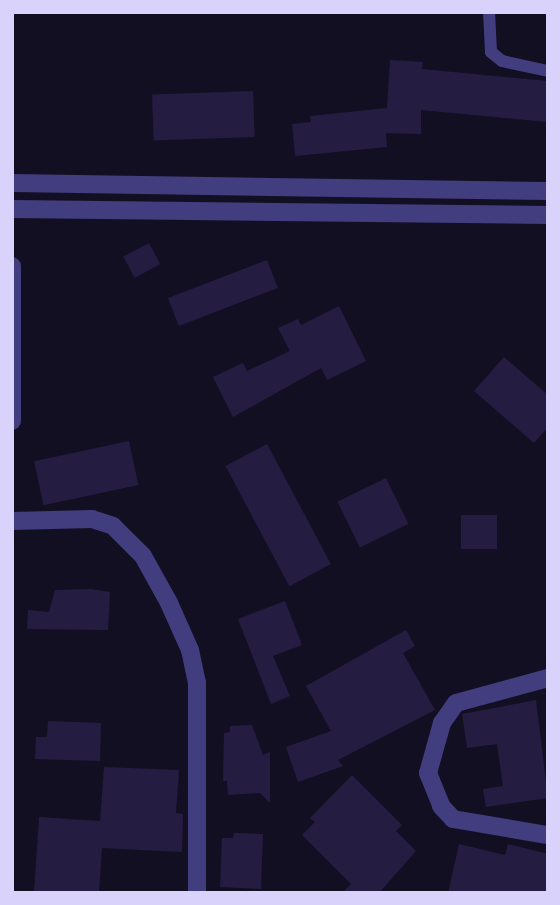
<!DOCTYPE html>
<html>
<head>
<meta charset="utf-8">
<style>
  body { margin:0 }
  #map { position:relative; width:560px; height:905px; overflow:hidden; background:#130f22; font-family:Barlow,sans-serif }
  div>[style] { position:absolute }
  .building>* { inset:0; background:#251c42; transform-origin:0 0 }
  .lane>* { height:12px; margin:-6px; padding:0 6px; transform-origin:6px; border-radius:6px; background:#423d7e }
  .street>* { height:18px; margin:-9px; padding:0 9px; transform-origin:9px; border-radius:9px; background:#423d7e }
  span { translate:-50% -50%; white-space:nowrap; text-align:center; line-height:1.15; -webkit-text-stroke:7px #130f22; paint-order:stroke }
  .frame { position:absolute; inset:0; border:14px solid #d9d3fc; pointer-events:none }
</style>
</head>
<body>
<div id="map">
  <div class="building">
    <i style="clip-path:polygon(390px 60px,423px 62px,422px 69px,548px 81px,548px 122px,421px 110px,421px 134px,386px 133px,387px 147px,295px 156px,292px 124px,311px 122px,310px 116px,387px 108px)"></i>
    <i style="left:253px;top:91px;width:46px;height:101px;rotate:88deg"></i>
    <i style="left:149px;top:243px;width:24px;height:29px;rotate:62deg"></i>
    <i style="left:267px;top:260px;width:30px;height:106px;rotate:69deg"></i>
    <i style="clip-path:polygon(339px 306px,366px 361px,327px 380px,321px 368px,233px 417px,213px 377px,243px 363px,247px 371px,290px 351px,278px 328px,298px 319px,301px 325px)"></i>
    <i style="clip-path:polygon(504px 357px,548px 395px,548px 427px,534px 443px,474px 391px)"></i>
    <i style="left:129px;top:441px;width:45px;height:97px;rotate:78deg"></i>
    <i style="left:267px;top:444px;width:136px;height:47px;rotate:62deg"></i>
    <i style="left:386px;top:478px;width:51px;height:54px;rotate:64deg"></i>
    <i style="left:461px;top:515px;width:36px;height:34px"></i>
    <i style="clip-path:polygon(91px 589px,110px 592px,108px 630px,27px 629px,28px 610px,49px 612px,55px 590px)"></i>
    <i style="clip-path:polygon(285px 601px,302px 645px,273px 656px,290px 696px,271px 704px,238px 619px)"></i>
    <i style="clip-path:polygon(406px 630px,415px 646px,403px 653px,435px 710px,338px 760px,343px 766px,298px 782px,286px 747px,331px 731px,306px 686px)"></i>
    <i style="clip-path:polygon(536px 700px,548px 798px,486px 807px,483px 789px,503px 786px,497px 744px,467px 748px,462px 714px)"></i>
    <i style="clip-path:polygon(48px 721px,101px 723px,100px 761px,35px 759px,36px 737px,47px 737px)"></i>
    <i style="clip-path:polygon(252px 725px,263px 755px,270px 752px,270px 803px,260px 793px,228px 795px,227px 781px,223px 781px,224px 733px,230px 732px,230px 726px)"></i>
    <i style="clip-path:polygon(104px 767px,179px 770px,176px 813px,183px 814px,182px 852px,102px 848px,99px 893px,34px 893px,39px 817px,100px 821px)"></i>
    <i style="clip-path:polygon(352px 775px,402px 825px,396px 831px,416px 851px,379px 893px,342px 893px,351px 884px,302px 835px,315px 822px,310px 818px)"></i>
    <i style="clip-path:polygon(234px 833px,263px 834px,261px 889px,220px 887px,222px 838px,233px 838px)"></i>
    <i style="clip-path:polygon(459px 844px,505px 855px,508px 844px,548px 854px,548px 893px,448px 893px)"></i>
  </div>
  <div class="lane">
    <i style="left:489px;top:12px;width:40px;rotate:87.1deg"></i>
    <i style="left:491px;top:52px;width:14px;rotate:39deg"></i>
    <i style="left:502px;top:61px;width:47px;rotate:12.3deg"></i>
  </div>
  <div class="street">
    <i style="left:12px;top:183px;width:536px;rotate:0.86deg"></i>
    <i style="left:12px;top:209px;width:536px;rotate:0.64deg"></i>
    <i style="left:12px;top:266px;width:155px;rotate:90deg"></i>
    <i style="left:12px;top:521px;width:80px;rotate:-1.4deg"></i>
    <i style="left:92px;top:519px;width:22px;rotate:18deg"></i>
    <i style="left:113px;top:526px;width:42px;rotate:45deg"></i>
    <i style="left:143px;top:556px;width:54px;rotate:61deg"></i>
    <i style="left:169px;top:603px;width:51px;rotate:65.9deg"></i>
    <i style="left:190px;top:650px;width:34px;rotate:78deg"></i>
    <i style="left:197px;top:683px;width:210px;rotate:90deg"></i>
    <i style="left:548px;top:678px;width:95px;rotate:164.8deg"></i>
    <i style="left:456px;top:703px;width:24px;rotate:125deg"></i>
    <i style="left:442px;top:723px;width:52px;rotate:105.6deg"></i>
    <i style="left:428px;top:773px;width:35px;rotate:68deg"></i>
    <i style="left:441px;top:806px;width:18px;rotate:47deg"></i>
    <i style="left:453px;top:819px;width:96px;rotate:9.6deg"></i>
  </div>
  <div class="frame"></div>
</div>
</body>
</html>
